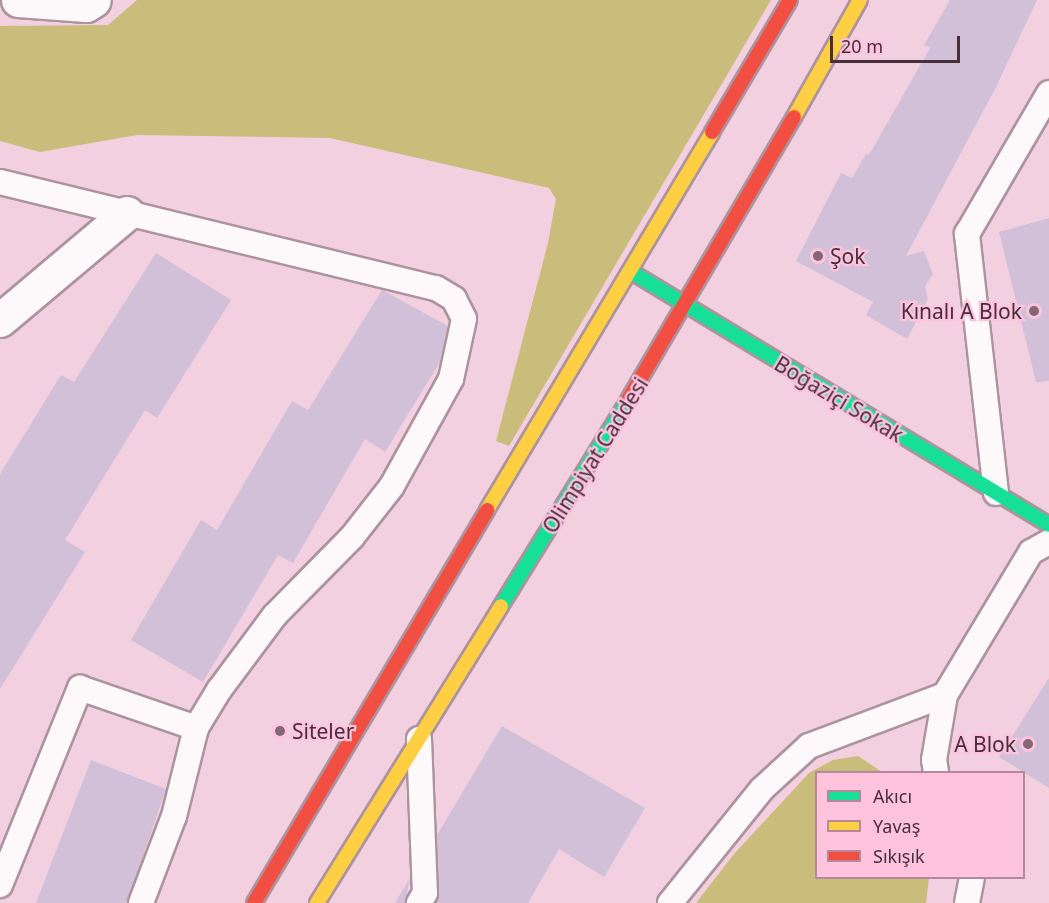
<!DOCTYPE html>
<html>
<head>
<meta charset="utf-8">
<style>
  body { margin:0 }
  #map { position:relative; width:1049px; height:903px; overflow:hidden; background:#f2d0df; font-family:"Noto Sans",sans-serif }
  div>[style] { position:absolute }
  .green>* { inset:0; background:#cabc7b }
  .building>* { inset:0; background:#d2c0d8 }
  .roads { filter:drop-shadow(2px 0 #ac939e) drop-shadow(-2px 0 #ac939e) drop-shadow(0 2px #ac939e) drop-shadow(0 -2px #ac939e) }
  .lane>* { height:24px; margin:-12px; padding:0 12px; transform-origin:12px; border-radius:12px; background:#fdf8fa }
  .street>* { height:33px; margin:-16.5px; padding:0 16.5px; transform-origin:16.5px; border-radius:16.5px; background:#fdf8fa }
  .fast>* { height:14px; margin:-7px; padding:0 7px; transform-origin:7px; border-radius:7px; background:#16e098 }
  .slow>* { height:14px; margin:-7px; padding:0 7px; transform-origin:7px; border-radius:7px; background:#ffcf43 }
  .jam>* { height:14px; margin:-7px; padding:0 7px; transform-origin:7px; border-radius:7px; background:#f24e42 }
  .dots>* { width:16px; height:16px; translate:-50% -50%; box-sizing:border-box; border:3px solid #ffc3de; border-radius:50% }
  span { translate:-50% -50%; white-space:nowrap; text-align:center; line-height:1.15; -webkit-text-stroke:4.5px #ffc3de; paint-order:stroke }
  .poi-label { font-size:21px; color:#472f3a }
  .left { translate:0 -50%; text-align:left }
  .right { translate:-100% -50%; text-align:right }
  .street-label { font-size:21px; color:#472f3a }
  .legend { position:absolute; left:815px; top:771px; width:210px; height:108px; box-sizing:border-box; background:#ffc3de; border:2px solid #b5889c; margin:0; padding:8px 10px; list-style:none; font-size:18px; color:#472f3a }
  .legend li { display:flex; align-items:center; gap:12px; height:30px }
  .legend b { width:30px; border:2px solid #b5889c }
  .scale { position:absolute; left:830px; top:36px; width:130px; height:27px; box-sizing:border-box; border:3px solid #472f3a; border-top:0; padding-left:8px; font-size:18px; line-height:21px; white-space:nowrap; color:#472f3a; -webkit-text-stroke:4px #ffc3de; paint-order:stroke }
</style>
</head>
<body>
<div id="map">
  <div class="green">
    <i style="clip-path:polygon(137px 0,771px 0,509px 446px,496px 441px,548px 243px,556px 199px,549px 188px,330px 138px,137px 135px,40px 152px,0 141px,0 26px,108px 25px)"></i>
    <i style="clip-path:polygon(858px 756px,882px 772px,816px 772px,816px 878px,929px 878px,926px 903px,696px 903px,734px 854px,809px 773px,833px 760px)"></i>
  </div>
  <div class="building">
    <i style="clip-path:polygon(950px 0,1037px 0,996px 87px,906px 256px,924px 251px,933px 274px,925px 286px,928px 299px,907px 339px,866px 315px,873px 302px,796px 261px,841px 173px,852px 178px,866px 154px,869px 155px,930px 48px,924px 45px)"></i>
    <i style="clip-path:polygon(1049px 218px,1049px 381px,1036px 382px,999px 232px)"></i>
    <i style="clip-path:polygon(156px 253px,231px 300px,157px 418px,145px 410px,65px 540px,85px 552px,0 689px,0 474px,61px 375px,74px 382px)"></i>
    <i style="clip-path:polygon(382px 290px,448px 326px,440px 362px,385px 452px,365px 439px,293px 563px,278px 555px,203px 682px,131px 640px,201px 520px,217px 530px,292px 401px,308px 410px)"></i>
    <i style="clip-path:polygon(1049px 678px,1049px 788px,999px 757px)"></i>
    <i style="clip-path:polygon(502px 726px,645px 808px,604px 877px,559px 849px,528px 903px,436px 903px,439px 892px,437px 835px)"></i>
    <i style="clip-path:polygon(91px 760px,166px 789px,127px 903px,36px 903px)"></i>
    <i style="clip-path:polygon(410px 878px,405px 903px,395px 903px)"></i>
  </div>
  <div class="roads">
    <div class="lane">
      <i style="left:0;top:182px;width:449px;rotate:13.7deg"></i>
      <i style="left:436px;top:288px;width:21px;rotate:31deg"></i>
      <i style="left:454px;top:299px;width:22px;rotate:63deg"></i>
      <i style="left:464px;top:319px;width:61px;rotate:102.2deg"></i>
      <i style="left:451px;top:379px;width:122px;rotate:118.9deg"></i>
      <i style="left:392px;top:486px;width:65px;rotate:128.1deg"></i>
      <i style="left:352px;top:537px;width:110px;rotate:134.6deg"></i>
      <i style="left:275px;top:615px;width:94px;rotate:126.7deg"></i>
      <i style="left:219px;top:690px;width:44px;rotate:121.2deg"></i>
      <i style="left:196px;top:728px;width:91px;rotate:104deg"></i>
      <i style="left:174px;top:816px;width:93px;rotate:110.8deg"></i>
      <i style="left:996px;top:493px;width:261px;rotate:-96.4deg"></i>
      <i style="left:967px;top:234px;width:163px;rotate:-59.8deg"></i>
      <i style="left:419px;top:739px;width:154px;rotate:87.8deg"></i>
      <i style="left:425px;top:893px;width:12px;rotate:121deg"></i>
      <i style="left:936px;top:772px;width:12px;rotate:-99deg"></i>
      <i style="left:934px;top:760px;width:66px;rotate:-80.4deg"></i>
      <i style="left:0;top:885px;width:213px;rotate:-67.9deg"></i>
      <i style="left:80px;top:688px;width:123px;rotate:19deg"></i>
      <i style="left:670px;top:903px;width:146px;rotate:-51.1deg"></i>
      <i style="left:762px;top:789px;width:64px;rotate:-42.5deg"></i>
      <i style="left:809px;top:746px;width:145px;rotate:-20.6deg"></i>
      <i style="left:945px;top:695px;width:167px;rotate:-59deg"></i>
      <i style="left:1031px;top:552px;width:21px;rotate:-29deg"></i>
      <i style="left:967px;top:903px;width:25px;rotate:-79deg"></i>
    </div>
    <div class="street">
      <i style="left:18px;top:0;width:68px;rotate:4.2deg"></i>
      <i style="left:86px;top:5px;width:9px;rotate:-32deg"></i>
      <i style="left:0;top:320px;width:166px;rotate:-40.1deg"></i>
    </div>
    <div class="fast">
      <i style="left:630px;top:271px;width:490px;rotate:31.2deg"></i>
      <i style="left:501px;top:606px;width:242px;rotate:-58.3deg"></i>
    </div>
    <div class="slow">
      <i style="left:794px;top:117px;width:134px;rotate:-60.6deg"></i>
      <i style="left:487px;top:510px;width:440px;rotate:-59.2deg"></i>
      <i style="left:317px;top:903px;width:349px;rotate:-58.2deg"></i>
    </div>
    <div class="jam">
      <i style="left:712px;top:132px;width:153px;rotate:-59.4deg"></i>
      <i style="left:628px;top:400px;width:328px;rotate:-59.6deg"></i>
      <i style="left:254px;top:903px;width:457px;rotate:-59.3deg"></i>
    </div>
  </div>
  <div class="dots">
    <i style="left:818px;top:256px;background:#836774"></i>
    <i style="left:1034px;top:311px;background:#836774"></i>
    <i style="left:280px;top:731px;background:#836774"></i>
    <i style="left:1028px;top:744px;background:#836774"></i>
  </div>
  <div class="poi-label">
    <span class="left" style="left:830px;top:256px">Şok</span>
    <span class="right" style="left:1022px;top:311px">Kınalı A Blok</span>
    <span class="left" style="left:292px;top:731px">Siteler</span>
    <span class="right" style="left:1016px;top:744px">A Blok</span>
  </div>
  <div class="street-label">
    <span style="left:839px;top:399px;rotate:31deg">Boğaziçi Sokak</span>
    <span style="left:595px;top:455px;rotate:-58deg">Olimpiyat Caddesi</span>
  </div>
  <ul class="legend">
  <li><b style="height:8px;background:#16e098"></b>Akıcı</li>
  <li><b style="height:8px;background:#ffcf43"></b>Yavaş</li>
  <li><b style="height:8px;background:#f24e42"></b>Sıkışık</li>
  </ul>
  <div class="scale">20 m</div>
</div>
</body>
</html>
